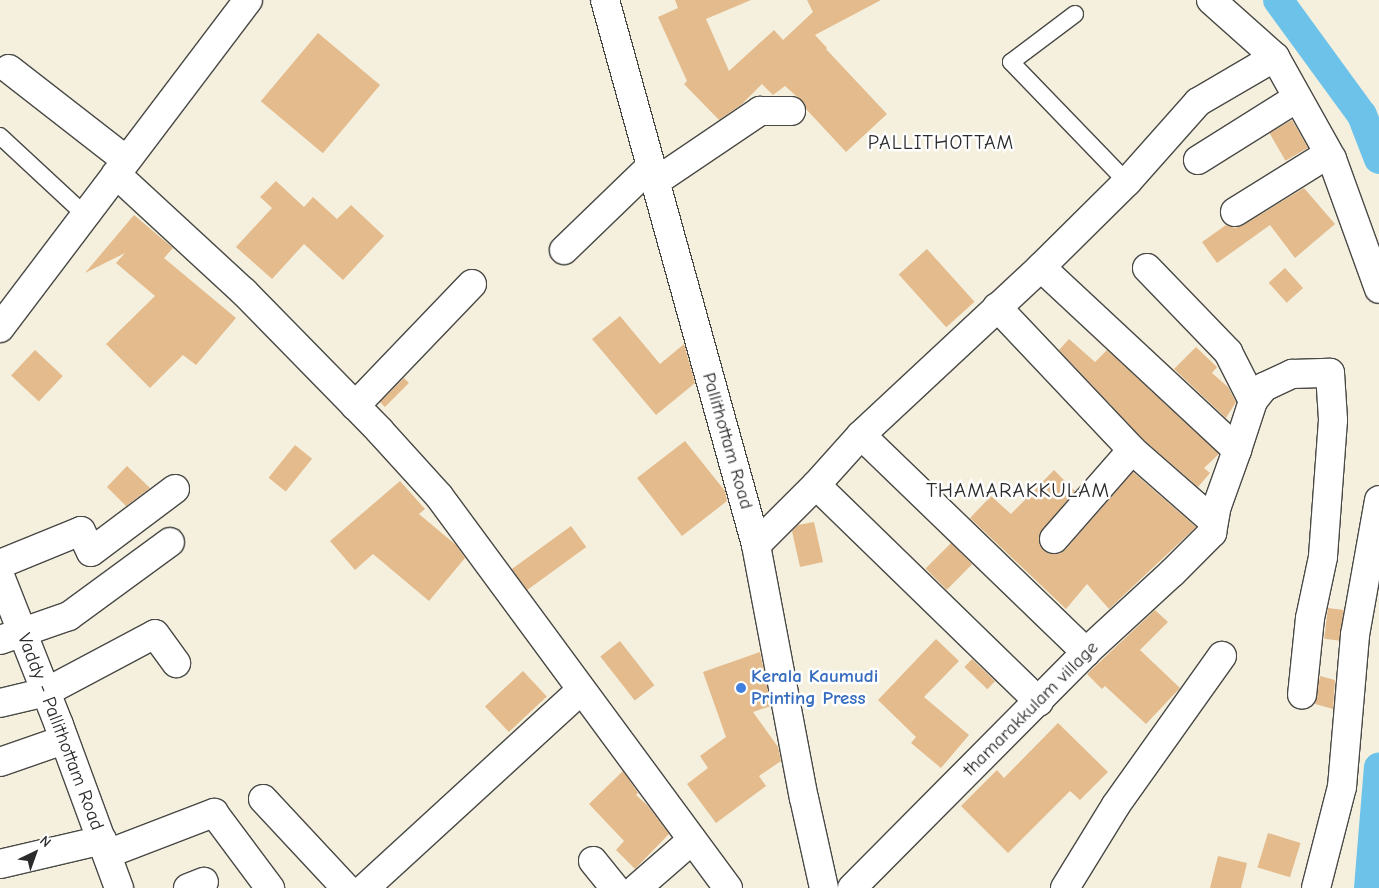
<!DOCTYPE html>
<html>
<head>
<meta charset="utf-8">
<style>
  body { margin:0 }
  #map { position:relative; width:1379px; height:888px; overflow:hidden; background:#f5f0de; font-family:"Comic Neue",sans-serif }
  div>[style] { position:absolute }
  .canal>* { height:30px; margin:-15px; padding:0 15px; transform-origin:15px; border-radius:15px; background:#6dc2ea }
  .building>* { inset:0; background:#e4bb8c; transform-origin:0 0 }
  .roads { filter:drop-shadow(1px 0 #494946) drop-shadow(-1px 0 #494946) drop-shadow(0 1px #494946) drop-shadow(0 -1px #494946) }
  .lane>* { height:16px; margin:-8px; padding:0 8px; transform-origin:8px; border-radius:8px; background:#fff }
  .street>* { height:28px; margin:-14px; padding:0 14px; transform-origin:14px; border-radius:14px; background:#fff }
  .secondary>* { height:28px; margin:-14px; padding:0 14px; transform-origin:14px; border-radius:14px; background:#fff }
  .dots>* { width:14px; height:14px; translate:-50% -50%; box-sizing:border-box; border:2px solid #fff; border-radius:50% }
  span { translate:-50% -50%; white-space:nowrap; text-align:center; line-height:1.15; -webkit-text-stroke:5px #fff; paint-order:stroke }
  .street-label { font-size:19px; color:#2b2b2b }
  .shop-label { font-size:19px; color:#366cbe; font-weight:700 }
  .left { translate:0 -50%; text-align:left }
  .neighbourhood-label { font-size:20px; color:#2b2b2b; letter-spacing:1px }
  .quarter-label { font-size:21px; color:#2b2b2b; letter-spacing:1px }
  .north { position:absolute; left:10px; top:828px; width:50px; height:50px; -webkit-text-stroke:4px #fff; paint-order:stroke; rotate:42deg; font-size:14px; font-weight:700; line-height:20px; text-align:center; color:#2b2b2b }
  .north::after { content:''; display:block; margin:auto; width:18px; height:22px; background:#2b2b2b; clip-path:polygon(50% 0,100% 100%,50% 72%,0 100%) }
</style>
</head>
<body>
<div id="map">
  <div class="canal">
    <i style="left:1278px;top:0;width:142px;rotate:53.9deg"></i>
    <i style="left:1362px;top:115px;width:47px;rotate:68.9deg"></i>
    <i style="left:1369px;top:888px;width:121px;rotate:-85.3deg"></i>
  </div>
  <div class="building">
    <i style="clip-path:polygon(675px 0,751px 0,706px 19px,729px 71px,774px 30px,783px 40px,813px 12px,807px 0,881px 0,815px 35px,827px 48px,826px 49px,887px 114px,846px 152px,806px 109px,804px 103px,785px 86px,773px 95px,762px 84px,742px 104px,719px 120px,684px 84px,687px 81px,658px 17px,678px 8px)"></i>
    <i style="left:318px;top:33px;width:81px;height:89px;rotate:40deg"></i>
    <i style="left:1292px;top:120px;width:32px;height:26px;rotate:60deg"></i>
    <i style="clip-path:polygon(276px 181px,304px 207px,313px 197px,337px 219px,351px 205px,384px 236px,343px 280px,304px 244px,272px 279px,236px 247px,272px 208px,260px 197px)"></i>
    <i style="clip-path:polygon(1304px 188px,1335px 224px,1295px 258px,1270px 225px,1217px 263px,1202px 242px,1226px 225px,1235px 228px,1243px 225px)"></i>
    <i style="clip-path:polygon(134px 215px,173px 248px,164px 258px,236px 318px,196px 365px,183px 355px,150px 388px,106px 344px,155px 296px,116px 263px,125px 253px,85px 273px)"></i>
    <i style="left:927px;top:249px;width:71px;height:38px;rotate:48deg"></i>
    <i style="left:1285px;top:268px;width:27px;height:22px;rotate:48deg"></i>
    <i style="clip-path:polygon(620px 316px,660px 364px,684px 344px,695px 383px,656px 415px,592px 339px)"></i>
    <i style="clip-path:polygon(1069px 339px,1095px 362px,1107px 350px,1219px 454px,1204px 468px,1210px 473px,1198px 487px,1143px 439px,1059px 350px)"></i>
    <i style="clip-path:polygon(1196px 347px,1217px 367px,1212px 373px,1228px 387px,1236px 402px,1226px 418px,1174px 369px)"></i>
    <i style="left:35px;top:350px;width:38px;height:35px;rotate:43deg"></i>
    <i style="left:404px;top:378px;width:7px;height:34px;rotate:45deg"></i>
    <i style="clip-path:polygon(685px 441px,725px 491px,727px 501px,682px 536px,637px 478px)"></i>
    <i style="left:295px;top:445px;width:22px;height:42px;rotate:39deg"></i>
    <i style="clip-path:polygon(127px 466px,150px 488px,126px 506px,107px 487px)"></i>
    <i style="clip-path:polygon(1054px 470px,1075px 491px,1039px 535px,1039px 544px,1043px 550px,1050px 554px,1059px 554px,1066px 549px,1133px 472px,1196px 527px,1109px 609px,1087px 584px,1066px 609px,970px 518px,991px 496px,1011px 514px)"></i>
    <i style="clip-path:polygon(400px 481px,425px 509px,419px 514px,456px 545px,465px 558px,429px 601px,373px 554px,355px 570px,330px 541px)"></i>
    <i style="clip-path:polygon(814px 522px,823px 562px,800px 567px,792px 531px,798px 525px)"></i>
    <i style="left:571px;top:526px;width:26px;height:73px;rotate:54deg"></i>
    <i style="left:951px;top:543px;width:30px;height:36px;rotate:45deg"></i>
    <i style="left:1328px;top:608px;width:16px;height:31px;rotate:7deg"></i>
    <i style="clip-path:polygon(1155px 610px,1168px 622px,1140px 650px,1180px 688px,1146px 724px,1105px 686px,1102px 689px,1087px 674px)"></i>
    <i style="clip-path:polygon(936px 639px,959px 661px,924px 697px,969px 735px,941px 768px,911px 743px,916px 737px,878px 700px)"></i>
    <i style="left:620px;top:641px;width:56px;height:25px;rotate:52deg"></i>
    <i style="clip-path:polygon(760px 652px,771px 706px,753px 712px,778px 747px,781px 761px,759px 776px,766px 786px,716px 823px,687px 784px,708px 768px,700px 756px,726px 737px,703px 672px)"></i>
    <i style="left:972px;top:659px;width:32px;height:11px;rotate:44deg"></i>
    <i style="left:523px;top:671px;width:35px;height:52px;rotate:47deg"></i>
    <i style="clip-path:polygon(1320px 676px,1335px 680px,1333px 709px,1315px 704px)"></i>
    <i style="clip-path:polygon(1058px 723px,1108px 772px,1080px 800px,1070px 791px,1008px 853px,961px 806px,997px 770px,1004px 778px)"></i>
    <i style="clip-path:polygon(623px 771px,638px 793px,636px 795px,648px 806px,669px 834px,635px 869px,616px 850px,624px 841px,589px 804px)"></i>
    <i style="left:1268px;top:833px;width:34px;height:36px;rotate:17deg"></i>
    <i style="clip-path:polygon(1218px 856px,1247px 863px,1241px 888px,1210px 888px)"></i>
  </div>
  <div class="roads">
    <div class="lane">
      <i style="left:1075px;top:14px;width:80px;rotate:143.1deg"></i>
      <i style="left:1011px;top:62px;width:167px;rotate:46deg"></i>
      <i style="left:0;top:136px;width:116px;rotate:42.9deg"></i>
    </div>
    <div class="street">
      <i style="left:1211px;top:0;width:86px;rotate:41.7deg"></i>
      <i style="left:1275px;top:57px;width:117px;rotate:60.8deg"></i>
      <i style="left:1332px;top:159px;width:138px;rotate:70.1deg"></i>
      <i style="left:9px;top:69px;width:148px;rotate:37.9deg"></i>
      <i style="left:1198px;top:160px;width:117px;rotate:-32.1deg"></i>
      <i style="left:116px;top:174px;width:174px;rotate:42.7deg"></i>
      <i style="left:244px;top:292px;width:193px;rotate:45.6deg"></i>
      <i style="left:379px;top:430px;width:89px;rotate:47.7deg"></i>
      <i style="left:439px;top:496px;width:487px;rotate:53.6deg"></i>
      <i style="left:655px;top:182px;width:127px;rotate:-34.1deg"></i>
      <i style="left:760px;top:111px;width:31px"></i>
      <i style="left:1235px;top:212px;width:110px;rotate:-31.9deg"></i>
      <i style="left:564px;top:250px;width:121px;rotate:-44deg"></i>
      <i style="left:1147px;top:268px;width:117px;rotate:46deg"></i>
      <i style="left:1228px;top:352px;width:55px;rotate:63deg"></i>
      <i style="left:997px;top:307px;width:197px;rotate:46.6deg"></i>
      <i style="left:1132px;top:450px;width:108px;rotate:41.2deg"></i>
      <i style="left:0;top:328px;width:411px;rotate:-52.9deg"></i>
      <i style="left:355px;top:406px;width:169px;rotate:-46.2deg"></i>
      <i style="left:861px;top:435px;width:313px;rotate:44deg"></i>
      <i style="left:1237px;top:450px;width:52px;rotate:-71.9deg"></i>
      <i style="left:1253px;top:401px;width:18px;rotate:-52deg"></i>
      <i style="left:1264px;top:387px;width:31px;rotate:-25deg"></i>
      <i style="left:1292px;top:374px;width:38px;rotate:-2deg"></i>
      <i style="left:1330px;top:373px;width:47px;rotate:86.3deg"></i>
      <i style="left:1333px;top:420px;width:137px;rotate:94.2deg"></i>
      <i style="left:1323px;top:557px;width:62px;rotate:102deg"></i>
      <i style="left:1310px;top:618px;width:77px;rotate:95.9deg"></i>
      <i style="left:816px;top:485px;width:311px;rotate:44.2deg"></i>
      <i style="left:1054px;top:539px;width:118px;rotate:-48.8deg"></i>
      <i style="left:756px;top:545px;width:85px;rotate:-45deg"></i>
      <i style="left:816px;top:485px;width:67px;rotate:-48deg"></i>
      <i style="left:861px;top:435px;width:246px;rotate:-43deg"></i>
      <i style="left:1041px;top:267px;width:121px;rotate:-44.7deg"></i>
      <i style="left:1127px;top:182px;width:107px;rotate:-48.4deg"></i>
      <i style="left:1198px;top:102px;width:89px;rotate:-30.3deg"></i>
      <i style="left:0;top:564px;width:87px;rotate:-22.2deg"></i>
      <i style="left:81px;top:531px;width:23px;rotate:65deg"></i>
      <i style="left:91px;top:552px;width:105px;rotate:-36.9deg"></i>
      <i style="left:0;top:576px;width:160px;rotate:68.4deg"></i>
      <i style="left:59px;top:725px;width:174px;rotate:69.8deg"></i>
      <i style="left:0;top:640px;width:73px;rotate:-19.2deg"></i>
      <i style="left:69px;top:616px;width:125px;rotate:-36.2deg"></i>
      <i style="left:0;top:703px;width:47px;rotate:-13.4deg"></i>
      <i style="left:46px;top:692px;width:123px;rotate:-28deg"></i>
      <i style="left:155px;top:634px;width:36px;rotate:54deg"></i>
      <i style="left:0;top:762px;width:67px;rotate:-19.2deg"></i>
      <i style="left:263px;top:799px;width:122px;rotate:47deg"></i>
      <i style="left:107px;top:854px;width:115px;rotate:-21deg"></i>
      <i style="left:214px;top:813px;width:94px;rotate:53.3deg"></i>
      <i style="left:593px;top:861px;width:35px;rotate:51deg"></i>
      <i style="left:0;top:864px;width:105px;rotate:-13.2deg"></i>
      <i style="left:188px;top:888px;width:17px;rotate:-21deg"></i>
      <i style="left:365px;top:888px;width:293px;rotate:-42.5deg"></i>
      <i style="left:637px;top:888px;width:73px;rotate:-41.1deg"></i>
      <i style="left:852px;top:888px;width:332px;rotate:-45.2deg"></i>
      <i style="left:1086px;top:652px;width:117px;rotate:-42.6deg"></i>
      <i style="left:1172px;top:573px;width:57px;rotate:-45deg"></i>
      <i style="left:1212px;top:533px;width:27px;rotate:-80deg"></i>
      <i style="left:1217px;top:506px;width:59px;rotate:-70.3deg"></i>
      <i style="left:1237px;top:450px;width:268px;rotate:-137deg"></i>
      <i style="left:1065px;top:888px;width:97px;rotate:-58.4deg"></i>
      <i style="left:1116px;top:805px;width:183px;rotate:-54.6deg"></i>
      <i style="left:1316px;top:888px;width:104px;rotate:-75.6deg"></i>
      <i style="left:1342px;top:787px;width:153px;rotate:-85.1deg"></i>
      <i style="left:1355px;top:635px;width:137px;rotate:-79.9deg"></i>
    </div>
    <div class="secondary">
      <i style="left:605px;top:0;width:566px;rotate:74.51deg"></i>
      <i style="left:756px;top:545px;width:258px;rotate:79.3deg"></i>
      <i style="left:804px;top:798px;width:92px;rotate:77.5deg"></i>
    </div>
  </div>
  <div class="dots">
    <i style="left:741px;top:688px;background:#3f7fe0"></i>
  </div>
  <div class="street-label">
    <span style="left:727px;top:441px;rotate:74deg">Pallithottam Road</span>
    <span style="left:1031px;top:709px;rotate:-45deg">thamarakkulam village</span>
    <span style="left:60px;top:732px;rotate:69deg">Vaddy - Pallithottam Road</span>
  </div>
  <div class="shop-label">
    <span class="left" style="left:751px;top:688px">Kerala Kaumudi<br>Printing Press</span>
  </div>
  <div class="neighbourhood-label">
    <span style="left:941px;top:142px">PALLITHOTTAM</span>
  </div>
  <div class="quarter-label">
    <span style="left:1018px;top:490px">THAMARAKKULAM</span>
  </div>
  <div class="north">N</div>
</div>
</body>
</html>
